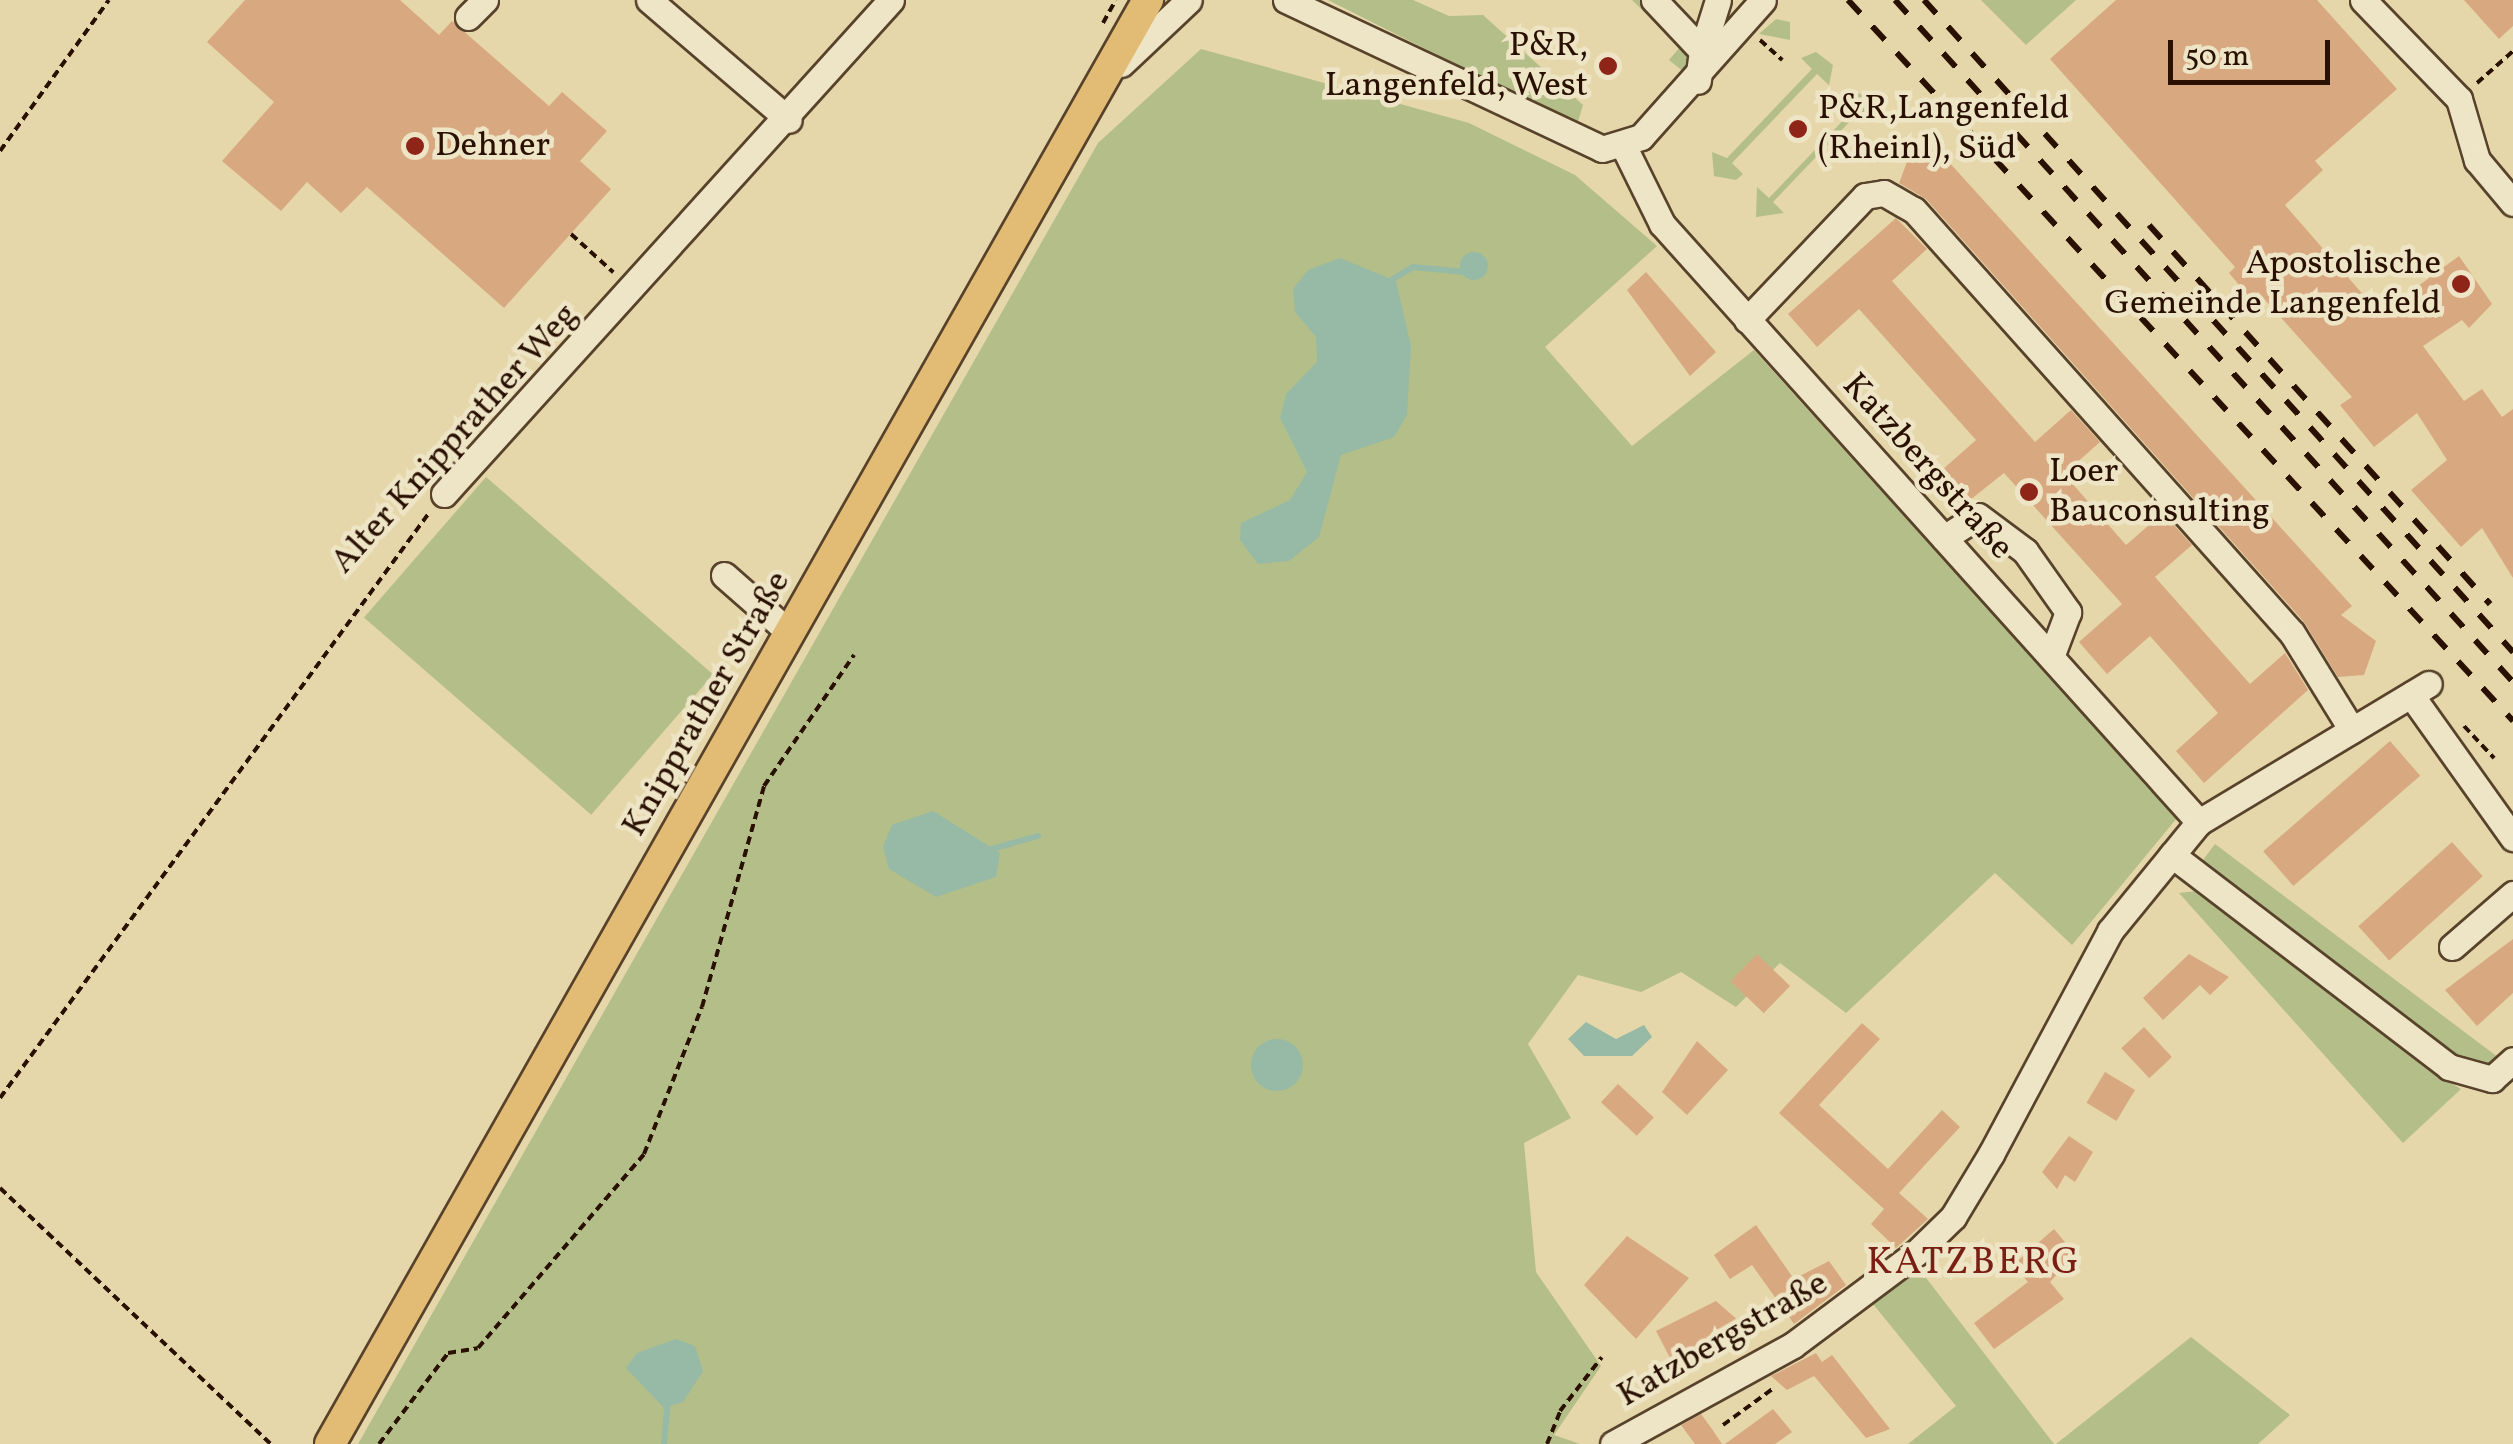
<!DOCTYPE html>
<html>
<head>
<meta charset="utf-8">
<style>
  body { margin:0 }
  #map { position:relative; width:2513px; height:1444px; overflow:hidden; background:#e5d7a9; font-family:Vollkorn,serif }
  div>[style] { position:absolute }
  .green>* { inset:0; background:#b4be88; transform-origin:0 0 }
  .water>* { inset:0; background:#96baa5 }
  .round { border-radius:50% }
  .stream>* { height:6px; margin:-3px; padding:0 3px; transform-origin:3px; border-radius:3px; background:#96baa5 }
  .building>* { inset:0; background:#d8a980; transform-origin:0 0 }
  .path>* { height:4px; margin-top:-2px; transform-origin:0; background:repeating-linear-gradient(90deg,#291001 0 8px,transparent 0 13px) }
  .roads { filter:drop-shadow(2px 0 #58422b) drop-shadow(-2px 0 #58422b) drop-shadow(0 2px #58422b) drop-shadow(0 -2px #58422b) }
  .minor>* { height:25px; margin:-12.5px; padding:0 12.5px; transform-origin:12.5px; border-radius:12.5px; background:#eee5c7 }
  .major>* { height:30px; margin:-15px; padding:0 15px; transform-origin:15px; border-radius:15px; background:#e2bc74 }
  .rail>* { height:6px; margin-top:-3px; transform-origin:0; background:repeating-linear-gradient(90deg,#291001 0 18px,transparent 0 36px) }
  .dots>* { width:28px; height:28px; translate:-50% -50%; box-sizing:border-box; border:5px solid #eee5c7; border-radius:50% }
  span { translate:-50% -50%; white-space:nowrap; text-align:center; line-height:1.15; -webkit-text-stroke:9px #eee5c7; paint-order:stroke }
  .poi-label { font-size:35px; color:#291001 }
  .right { translate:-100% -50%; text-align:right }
  .left { translate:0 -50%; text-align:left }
  .street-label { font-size:35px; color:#291001 }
  .neighbourhood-label { font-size:38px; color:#7a1f14; letter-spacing:2.5px }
  .scale { position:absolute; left:2168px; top:40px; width:162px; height:45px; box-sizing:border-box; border:5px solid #291001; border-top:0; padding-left:12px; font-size:30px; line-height:35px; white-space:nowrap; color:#291001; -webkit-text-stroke:8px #eee5c7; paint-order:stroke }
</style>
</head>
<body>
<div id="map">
  <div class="green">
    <i style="clip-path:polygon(1328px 0,1413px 0,1449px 16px,1483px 15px,1583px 105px,1577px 125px)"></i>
    <i style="clip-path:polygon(1632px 0,1642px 0,1693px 59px,1685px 73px,1669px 60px,1680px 47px)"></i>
    <i style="clip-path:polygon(1981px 0,2076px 0,2026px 45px)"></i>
    <i style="clip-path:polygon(1776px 19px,1790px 22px,1790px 40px,1759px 34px)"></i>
    <i style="clip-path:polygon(1201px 49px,1469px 123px,1575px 175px,1657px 246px,1545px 347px,1632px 446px,1754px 350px,2177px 818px,2072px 945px,1995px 873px,1846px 1013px,1780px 963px,1736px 1007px,1681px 972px,1641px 992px,1578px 975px,1528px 1044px,1571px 1118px,1524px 1143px,1536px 1272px,1601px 1366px,1554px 1435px,1580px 1444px,358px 1444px,1098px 143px)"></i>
    <i style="clip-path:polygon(1816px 52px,1833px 65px,1829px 85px,1817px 74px,1732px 163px,1743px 174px,1736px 180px,1714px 176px,1712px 152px,1727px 158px,1812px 69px,1801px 58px)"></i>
    <i style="clip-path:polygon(1857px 92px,1872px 102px,1870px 123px,1858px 113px,1773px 202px,1784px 213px,1756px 217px,1757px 187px,1769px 198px,1854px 109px,1842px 97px)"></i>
    <i style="left:486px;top:477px;width:301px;height:186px;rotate:41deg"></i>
    <i style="left:2215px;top:844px;width:352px;height:24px;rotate:37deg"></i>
    <i style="clip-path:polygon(2197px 891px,2425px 1067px,2461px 1089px,2403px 1143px,2179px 893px)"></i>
    <i style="clip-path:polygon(1920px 1270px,2054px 1444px,1908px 1444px,1956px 1406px,1873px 1304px)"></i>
    <i style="clip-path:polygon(2191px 1337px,2290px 1415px,2258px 1444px,2056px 1444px)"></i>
  </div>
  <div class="water">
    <i class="round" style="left:1460px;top:252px;width:28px;height:28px"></i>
    <i style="clip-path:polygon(1340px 258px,1396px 281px,1411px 346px,1407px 415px,1394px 437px,1341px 455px,1319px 537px,1289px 561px,1258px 564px,1240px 540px,1241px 523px,1290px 500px,1307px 472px,1280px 418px,1286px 394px,1317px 362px,1316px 337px,1295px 312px,1293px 289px,1308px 270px)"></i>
    <i style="clip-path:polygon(933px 811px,1000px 853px,996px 877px,936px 897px,889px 869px,883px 847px,892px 825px)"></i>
    <i style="clip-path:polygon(1586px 1022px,1616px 1039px,1644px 1025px,1652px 1037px,1632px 1056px,1584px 1056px,1568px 1039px)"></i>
    <i class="round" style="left:1251px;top:1039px;width:52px;height:52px"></i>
    <i style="clip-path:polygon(676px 1339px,695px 1346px,703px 1371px,683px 1402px,664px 1408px,626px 1368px,637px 1353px)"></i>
  </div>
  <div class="stream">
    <i style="left:1393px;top:279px;width:23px;rotate:-31deg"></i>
    <i style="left:1413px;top:267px;width:52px;rotate:5.5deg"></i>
    <i style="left:992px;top:849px;width:48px;rotate:-15.8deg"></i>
    <i style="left:664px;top:1444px;width:36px;rotate:-85deg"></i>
  </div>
  <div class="building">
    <i style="clip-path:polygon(245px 0,400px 0,439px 35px,452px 21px,549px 106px,562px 92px,607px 131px,580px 161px,611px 189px,504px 308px,367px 187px,341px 213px,307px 182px,281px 211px,222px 161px,274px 102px,207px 42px)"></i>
    <i style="clip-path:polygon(2116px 0,2317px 0,2397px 89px,2315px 161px,2323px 170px,2285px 205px,2380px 314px,2459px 256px,2492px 304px,2469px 328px,2462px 320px,2423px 346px,2464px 401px,2482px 389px,2502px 417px,2513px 409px,2513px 578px,2482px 528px,2461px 547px,2411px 490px,2447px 460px,2417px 413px,2374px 447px,2340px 405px,2352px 397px,2258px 292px,2251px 299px,2229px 273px,2235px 267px,2050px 59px)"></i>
    <i style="clip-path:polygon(2464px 0,2513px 0,2513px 26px,2499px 39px)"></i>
    <i style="clip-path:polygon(1937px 149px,2352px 606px,2341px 615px,2376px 641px,2364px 675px,2338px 677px,2304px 622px,1926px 199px,1899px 183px,1910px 154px)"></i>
    <i style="clip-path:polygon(1896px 218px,1927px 249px,1892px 281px,2035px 442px,2071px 410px,2100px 442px,2064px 474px,2126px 545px,2163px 513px,2192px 545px,2155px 577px,2250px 684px,2285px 653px,2308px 690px,2204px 783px,2176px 751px,2218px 713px,2150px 636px,2107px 674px,2079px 642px,2122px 604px,2004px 473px,1960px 508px,1933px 478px,1976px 440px,1859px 309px,1817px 347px,1788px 314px)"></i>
    <i style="clip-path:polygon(1646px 272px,1716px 352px,1690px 376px,1627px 290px)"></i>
    <i style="left:2390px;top:741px;width:46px;height:168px;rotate:49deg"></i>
    <i style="left:2452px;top:842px;width:46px;height:126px;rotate:48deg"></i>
    <i style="clip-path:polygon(2513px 939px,2513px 993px,2477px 1026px,2445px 990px)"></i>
    <i style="left:1757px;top:954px;width:46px;height:38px;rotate:44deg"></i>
    <i style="clip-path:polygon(2189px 954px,2229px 977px,2210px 995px,2200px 985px,2163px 1020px,2143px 998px)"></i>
    <i style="clip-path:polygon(1862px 1023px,1880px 1039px,1819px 1105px,1888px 1169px,1942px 1110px,1960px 1127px,1899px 1193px,1928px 1219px,1896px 1248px,1871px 1224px,1884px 1209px,1779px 1113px)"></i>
    <i style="left:2144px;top:1027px;width:41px;height:31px;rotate:47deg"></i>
    <i style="clip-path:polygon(1697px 1041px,1728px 1070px,1687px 1115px,1662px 1092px)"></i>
    <i style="left:2105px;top:1072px;width:35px;height:36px;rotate:31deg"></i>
    <i style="left:1618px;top:1084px;width:49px;height:25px;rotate:43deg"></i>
    <i style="clip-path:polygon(2069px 1136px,2093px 1152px,2075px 1182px,2065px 1175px,2057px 1189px,2042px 1172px)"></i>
    <i style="clip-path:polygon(1756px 1225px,1794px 1279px,1829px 1261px,1846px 1285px,1794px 1324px,1752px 1265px,1730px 1279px,1714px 1255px)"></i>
    <i style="clip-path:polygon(2054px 1229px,2075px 1254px,2050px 1282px,2064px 1299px,1994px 1349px,1974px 1323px,2028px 1282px,2013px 1265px)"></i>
    <i style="clip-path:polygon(1627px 1236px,1689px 1278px,1636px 1339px,1584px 1285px)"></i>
    <i style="clip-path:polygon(1716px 1301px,1748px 1329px,1679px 1375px,1656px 1331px)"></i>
    <i style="clip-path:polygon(1816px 1353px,1822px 1362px,1832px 1355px,1890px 1429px,1866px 1438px,1814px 1376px,1787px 1390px,1771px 1376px)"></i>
    <i style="clip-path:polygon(1773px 1409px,1792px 1432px,1775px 1444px,1725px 1444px)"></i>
    <i style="clip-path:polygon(1701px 1414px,1712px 1429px,1722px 1444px,1695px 1444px,1681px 1425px)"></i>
  </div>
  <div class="path">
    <i style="left:1103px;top:23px;width:26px;rotate:-61deg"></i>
    <i style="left:1760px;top:40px;width:30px;rotate:42deg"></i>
    <i style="left:2477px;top:83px;width:48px;rotate:-41.6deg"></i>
    <i style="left:0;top:151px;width:186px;rotate:-54.2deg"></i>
    <i style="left:571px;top:234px;width:57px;rotate:42.1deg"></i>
    <i style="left:2464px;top:726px;width:44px;rotate:46.8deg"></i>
    <i style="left:0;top:1098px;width:725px;rotate:-53.75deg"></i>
    <i style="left:0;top:1188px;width:373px;rotate:43.4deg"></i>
    <i style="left:1723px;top:1425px;width:63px;rotate:-36deg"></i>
    <i style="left:379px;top:1444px;width:114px;rotate:-52.8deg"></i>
    <i style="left:448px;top:1353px;width:30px;rotate:-9deg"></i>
    <i style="left:478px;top:1348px;width:255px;rotate:-49.4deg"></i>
    <i style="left:644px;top:1154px;width:158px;rotate:-68.5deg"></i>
    <i style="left:702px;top:1007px;width:230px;rotate:-74.3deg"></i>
    <i style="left:764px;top:786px;width:159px;rotate:-55.5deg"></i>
    <i style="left:1547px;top:1444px;width:35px;rotate:-68deg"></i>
    <i style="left:1560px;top:1411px;width:68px;rotate:-52.1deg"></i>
  </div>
  <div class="roads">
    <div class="minor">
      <i style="left:649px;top:0;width:184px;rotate:40.6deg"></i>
      <i style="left:1286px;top:0;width:349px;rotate:25.2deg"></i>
      <i style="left:1602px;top:149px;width:41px;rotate:-17.1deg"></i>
      <i style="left:1641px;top:137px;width:183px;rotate:-48.3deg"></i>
      <i style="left:1654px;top:0;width:70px;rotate:46.7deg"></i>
      <i style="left:1702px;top:51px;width:30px;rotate:98deg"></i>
      <i style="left:2363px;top:0;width:138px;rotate:45.9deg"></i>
      <i style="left:2459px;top:99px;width:64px;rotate:73.6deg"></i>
      <i style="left:2477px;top:160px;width:56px;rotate:50.1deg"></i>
      <i style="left:468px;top:17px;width:24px;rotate:-45deg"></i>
      <i style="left:1702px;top:51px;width:53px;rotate:-72.6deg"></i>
      <i style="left:1121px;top:64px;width:93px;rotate:-43.3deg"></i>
      <i style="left:1623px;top:145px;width:88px;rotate:63.7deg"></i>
      <i style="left:1662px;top:224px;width:804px;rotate:48.08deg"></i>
      <i style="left:1747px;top:320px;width:171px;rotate:-46.4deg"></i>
      <i style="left:1865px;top:196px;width:19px;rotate:-9deg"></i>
      <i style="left:1884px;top:193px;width:34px;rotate:30deg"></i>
      <i style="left:1914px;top:210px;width:567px;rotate:48.22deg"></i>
      <i style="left:2292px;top:633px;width:114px;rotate:58.3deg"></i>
      <i style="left:444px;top:494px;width:666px;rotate:-47.86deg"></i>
      <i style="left:1944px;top:538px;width:40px;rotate:-32.9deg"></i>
      <i style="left:1978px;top:516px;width:59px;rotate:36.7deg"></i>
      <i style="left:2025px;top:551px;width:75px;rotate:54.8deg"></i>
      <i style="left:2068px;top:612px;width:48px;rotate:110.7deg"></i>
      <i style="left:724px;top:575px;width:88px;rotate:41.3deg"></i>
      <i style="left:2411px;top:695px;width:176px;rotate:54.5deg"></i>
      <i style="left:2172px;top:855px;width:349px;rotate:37.4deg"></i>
      <i style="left:2449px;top:1067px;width:45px;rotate:15.6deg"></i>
      <i style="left:2492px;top:1079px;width:28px;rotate:-42deg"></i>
      <i style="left:2452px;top:947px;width:81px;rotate:-41deg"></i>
      <i style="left:1613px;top:1444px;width:205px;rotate:-28.8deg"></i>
      <i style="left:1793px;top:1345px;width:154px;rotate:-36.8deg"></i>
      <i style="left:1916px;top:1253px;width:52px;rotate:-44.2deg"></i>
      <i style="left:1953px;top:1217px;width:74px;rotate:-58.9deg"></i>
      <i style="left:1991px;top:1154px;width:253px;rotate:-61.9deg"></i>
      <i style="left:2110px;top:931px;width:141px;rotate:-50.8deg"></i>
      <i style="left:2199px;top:822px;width:268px;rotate:-31deg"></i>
    </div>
    <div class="major">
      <i style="left:330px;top:1444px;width:1660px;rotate:-60.47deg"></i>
    </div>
  </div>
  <div class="rail">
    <i style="left:1848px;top:0;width:981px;rotate:47.31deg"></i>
    <i style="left:1895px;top:0;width:920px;rotate:47.82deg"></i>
    <i style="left:1924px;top:0;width:879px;rotate:47.91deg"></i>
    <i style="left:2149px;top:225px;width:510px;rotate:48.02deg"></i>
  </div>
  <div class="dots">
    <i style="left:1608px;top:66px;background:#8f2418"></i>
    <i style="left:1798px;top:129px;background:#8f2418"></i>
    <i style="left:415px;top:146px;background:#8f2418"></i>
    <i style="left:2461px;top:284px;background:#8f2418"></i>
    <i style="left:2029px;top:492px;background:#8f2418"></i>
  </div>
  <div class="poi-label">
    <span class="right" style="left:1588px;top:66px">P&amp;R,<br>Langenfeld, West</span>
    <span class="left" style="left:1818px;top:129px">P&amp;R,Langenfeld<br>(Rheinl), Süd</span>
    <span class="left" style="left:435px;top:146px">Dehner</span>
    <span class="right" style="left:2441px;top:284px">Apostolische<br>Gemeinde Langenfeld</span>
    <span class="left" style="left:2049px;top:492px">Loer<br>Bauconsulting</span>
  </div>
  <div class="street-label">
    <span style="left:455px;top:439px;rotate:-48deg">Alter Knipprather Weg</span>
    <span style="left:1927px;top:467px;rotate:48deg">Katzbergstraße</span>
    <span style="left:707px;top:704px;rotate:-60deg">Knipprather Straße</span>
    <span style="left:1723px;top:1340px;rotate:-30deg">Katzbergstraße</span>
  </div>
  <div class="neighbourhood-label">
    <span style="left:1974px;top:1264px">KATZBERG</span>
  </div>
  <div class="scale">50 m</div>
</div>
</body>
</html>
